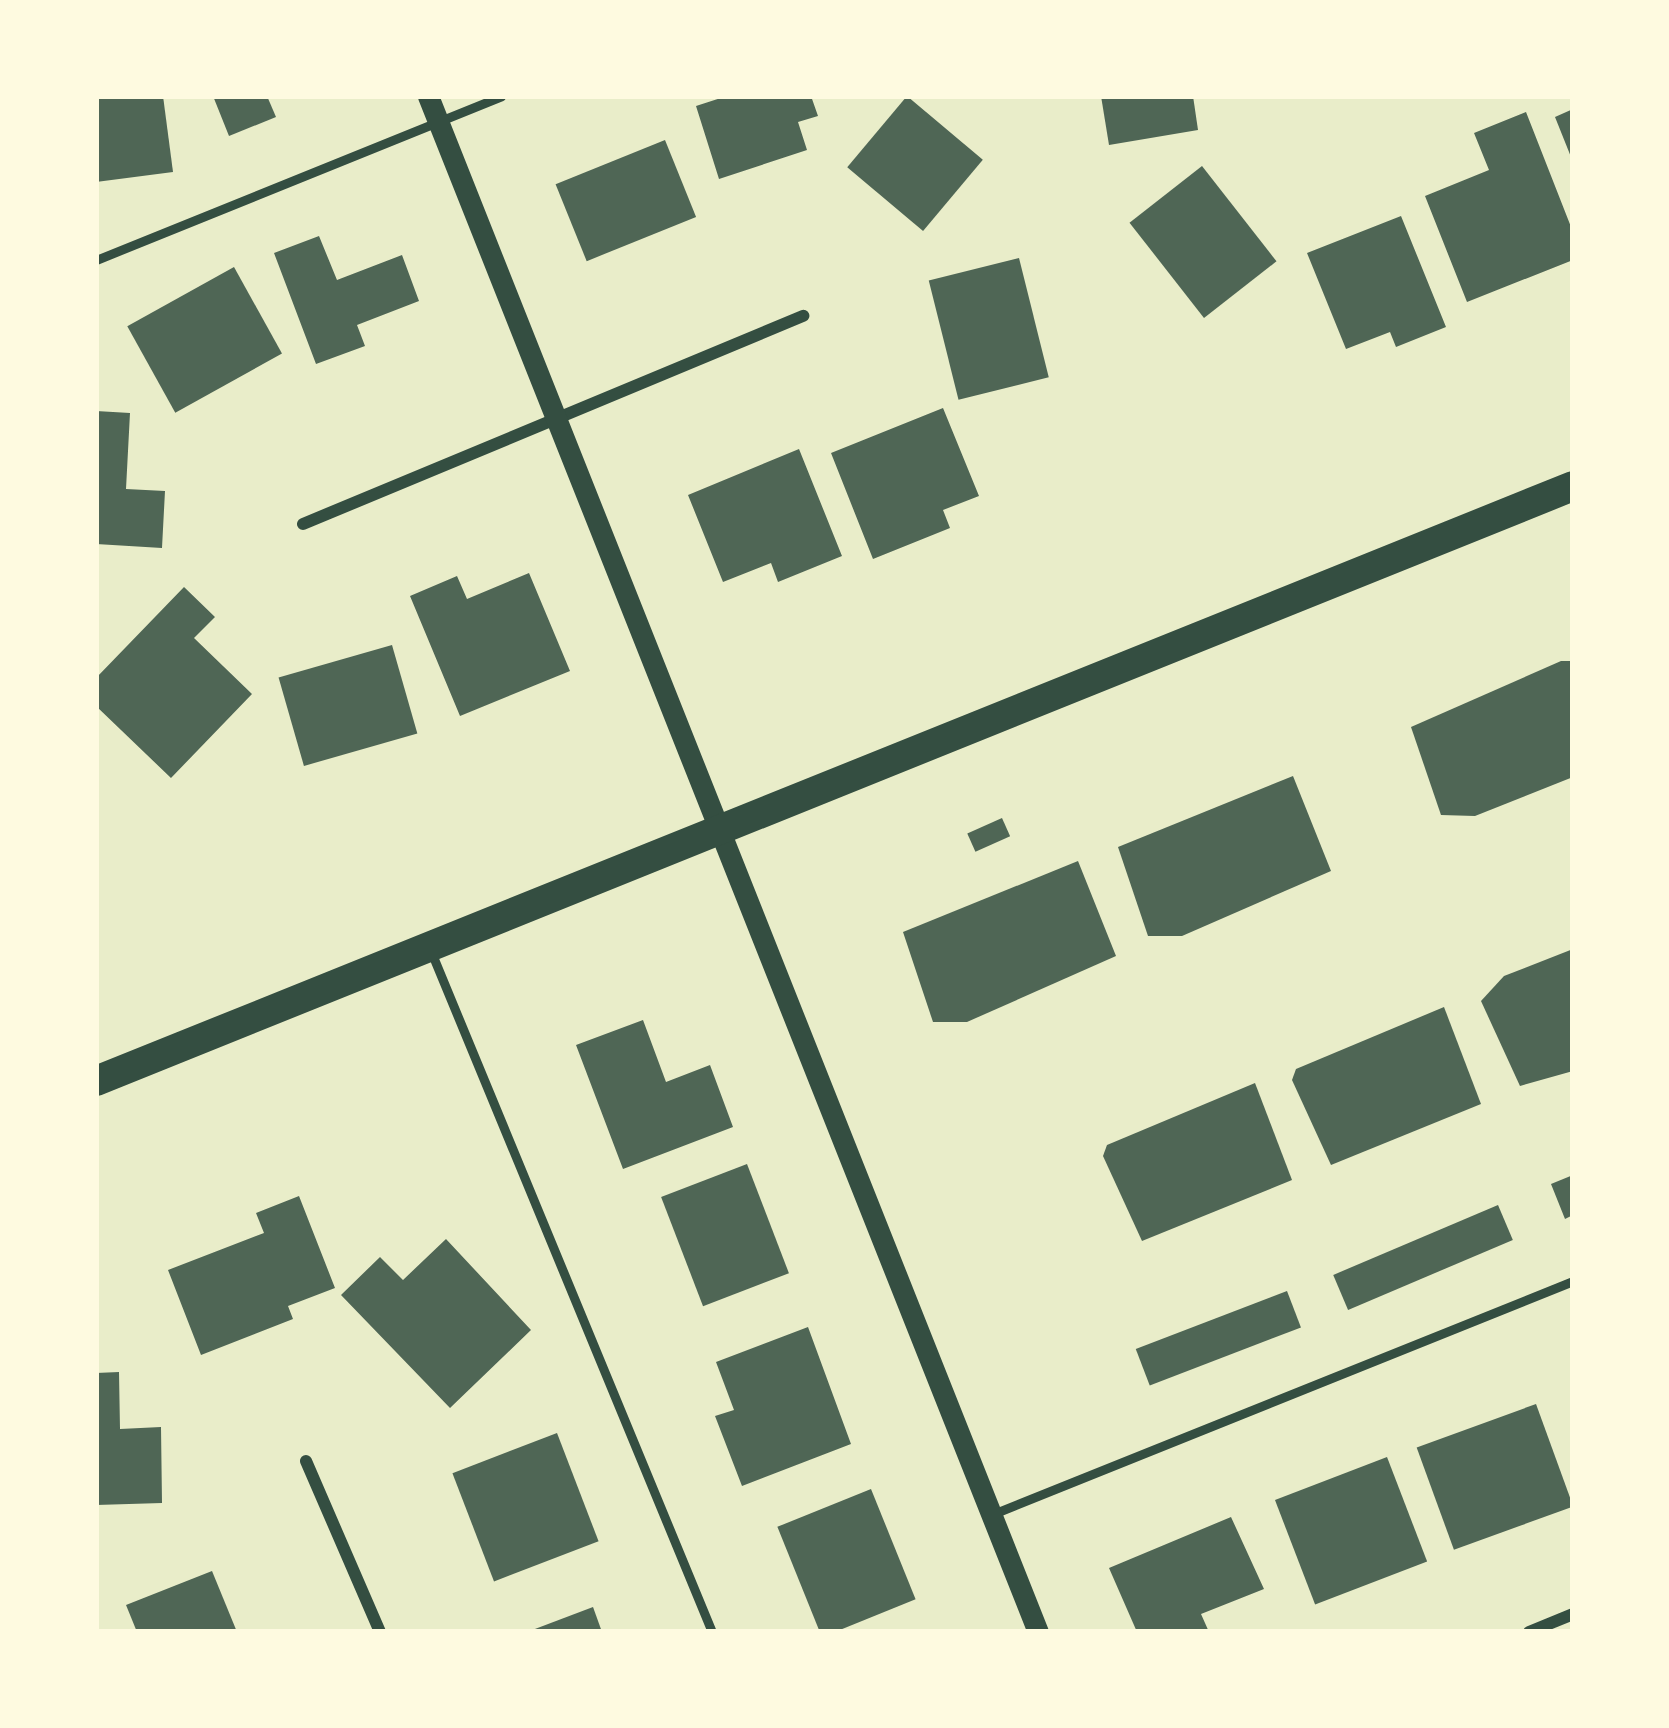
<!DOCTYPE html>
<html>
<head>
<meta charset="utf-8">
<style>
  body { margin:0 }
  #map { position:relative; width:1669px; height:1728px; overflow:hidden; background:#e9edc9; font-family:"Noto Serif",serif }
  div>[style] { position:absolute }
  .building>* { inset:0; background:#4f6655; transform-origin:0 0 }
  .service>* { height:9px; margin:-4.5px; padding:0 4.5px; transform-origin:4.5px; border-radius:4.5px; background:#344e41 }
  .minor>* { height:12px; margin:-6px; padding:0 6px; transform-origin:6px; border-radius:6px; background:#344e41 }
  .tertiary>* { height:21px; margin:-10.5px; padding:0 10.5px; transform-origin:10.5px; border-radius:10.5px; background:#344e41 }
  .primary>* { height:30px; margin:-15px; padding:0 15px; transform-origin:15px; border-radius:15px; background:#344e41 }
  span { translate:-50% -50%; white-space:nowrap; text-align:center; line-height:1.15; -webkit-text-stroke:12px #fefae0; paint-order:stroke }
  .frame { position:absolute; inset:0; border:99px solid #fefae0; pointer-events:none }
</style>
</head>
<body>
<div id="map">
  <div class="building">
    <i style="clip-path:polygon(96px 96px,163px 96px,173px 172px,96px 182px)"></i>
    <i style="clip-path:polygon(213px 96px,267px 96px,276px 117px,229px 136px)"></i>
    <i style="clip-path:polygon(727px 96px,811px 96px,818px 116px,798px 122px,807px 150px,719px 179px,696px 106px)"></i>
    <i style="left:907px;top:96px;width:99px;height:93px;rotate:40deg"></i>
    <i style="clip-path:polygon(1101px 96px,1193px 96px,1198px 130px,1109px 145px)"></i>
    <i style="clip-path:polygon(1573px 109px,1573px 162px,1555px 117px)"></i>
    <i style="clip-path:polygon(1526px 112px,1573px 232px,1573px 260px,1467px 302px,1425px 196px,1489px 170px,1474px 133px)"></i>
    <i style="left:665px;top:140px;width:83px;height:118px;rotate:68deg"></i>
    <i style="left:1202px;top:166px;width:121px;height:92px;rotate:52deg"></i>
    <i style="clip-path:polygon(1401px 216px,1446px 327px,1396px 347px,1390px 332px,1346px 349px,1307px 253px)"></i>
    <i style="clip-path:polygon(319px 236px,337px 280px,402px 255px,419px 301px,357px 325px,365px 346px,316px 364px,274px 253px)"></i>
    <i style="left:1019px;top:258px;width:123px;height:93px;rotate:76deg"></i>
    <i style="left:234px;top:267px;width:99px;height:122px;rotate:61deg"></i>
    <i style="clip-path:polygon(943px 408px,979px 496px,943px 510px,950px 528px,873px 559px,831px 453px)"></i>
    <i style="clip-path:polygon(96px 411px,130px 413px,126px 489px,165px 491px,162px 548px,96px 544px)"></i>
    <i style="clip-path:polygon(799px 449px,842px 556px,778px 582px,771px 563px,723px 582px,688px 495px)"></i>
    <i style="clip-path:polygon(529px 573px,570px 671px,460px 716px,410px 596px,457px 576px,467px 599px)"></i>
    <i style="clip-path:polygon(184px 587px,215px 617px,194px 638px,252px 694px,171px 778px,96px 706px,96px 678px)"></i>
    <i style="left:392px;top:645px;width:92px;height:118px;rotate:74deg"></i>
    <i style="clip-path:polygon(1561px 661px,1573px 661px,1573px 777px,1475px 816px,1441px 815px,1411px 727px)"></i>
    <i style="clip-path:polygon(1293px 776px,1331px 871px,1182px 936px,1148px 936px,1118px 847px)"></i>
    <i style="left:1002px;top:818px;width:20px;height:38px;rotate:66deg"></i>
    <i style="clip-path:polygon(1078px 861px,1116px 956px,967px 1022px,933px 1022px,903px 932px)"></i>
    <i style="clip-path:polygon(1573px 949px,1573px 1071px,1520px 1086px,1481px 1001px,1504px 976px)"></i>
    <i style="clip-path:polygon(1444px 1007px,1481px 1104px,1331px 1165px,1292px 1080px,1296px 1069px)"></i>
    <i style="clip-path:polygon(643px 1020px,666px 1082px,710px 1065px,733px 1127px,623px 1169px,576px 1045px)"></i>
    <i style="clip-path:polygon(1255px 1083px,1292px 1180px,1142px 1241px,1103px 1156px,1107px 1145px)"></i>
    <i style="left:747px;top:1164px;width:117px;height:92px;rotate:69deg"></i>
    <i style="clip-path:polygon(1573px 1175px,1573px 1215px,1565px 1219px,1551px 1184px)"></i>
    <i style="clip-path:polygon(299px 1196px,335px 1288px,288px 1306px,293px 1319px,201px 1355px,168px 1270px,264px 1233px,256px 1213px)"></i>
    <i style="left:1498px;top:1205px;width:38px;height:179px;rotate:67deg"></i>
    <i style="clip-path:polygon(446px 1239px,531px 1330px,450px 1408px,341px 1295px,380px 1257px,403px 1280px)"></i>
    <i style="left:1287px;top:1291px;width:39px;height:162px;rotate:69deg"></i>
    <i style="clip-path:polygon(808px 1327px,851px 1444px,742px 1486px,715px 1416px,734px 1410px,716px 1362px)"></i>
    <i style="clip-path:polygon(119px 1372px,120px 1429px,161px 1427px,162px 1503px,96px 1505px,96px 1373px)"></i>
    <i style="left:1536px;top:1404px;width:109px;height:127px;rotate:70deg"></i>
    <i style="left:557px;top:1433px;width:116px;height:112px;rotate:69deg"></i>
    <i style="left:1387px;top:1457px;width:112px;height:120px;rotate:69deg"></i>
    <i style="left:871px;top:1489px;width:119px;height:101px;rotate:68deg"></i>
    <i style="clip-path:polygon(1231px 1517px,1264px 1589px,1201px 1614px,1209px 1632px,1137px 1632px,1109px 1568px)"></i>
    <i style="clip-path:polygon(212px 1571px,237px 1632px,137px 1632px,126px 1605px)"></i>
    <i style="clip-path:polygon(593px 1607px,602px 1632px,527px 1632px)"></i>
  </div>
  <div class="service">
    <i style="left:96px;top:260px;width:437px;rotate:-22deg"></i>
    <i style="left:432px;top:954px;width:734px;rotate:67.56deg"></i>
    <i style="left:993px;top:1514px;width:625px;rotate:-21.89deg"></i>
  </div>
  <div class="minor">
    <i style="left:303px;top:524px;width:542px;rotate:-22.59deg"></i>
    <i style="left:306px;top:1461px;width:186px;rotate:66.6deg"></i>
    <i style="left:1529px;top:1632px;width:48px;rotate:-22.2deg"></i>
  </div>
  <div class="tertiary">
    <i style="left:428px;top:96px;width:1653px;rotate:68.34deg"></i>
  </div>
  <div class="primary">
    <i style="left:96px;top:1081px;width:1592px;rotate:-21.94deg"></i>
  </div>
  <div class="frame"></div>
</div>
</body>
</html>
